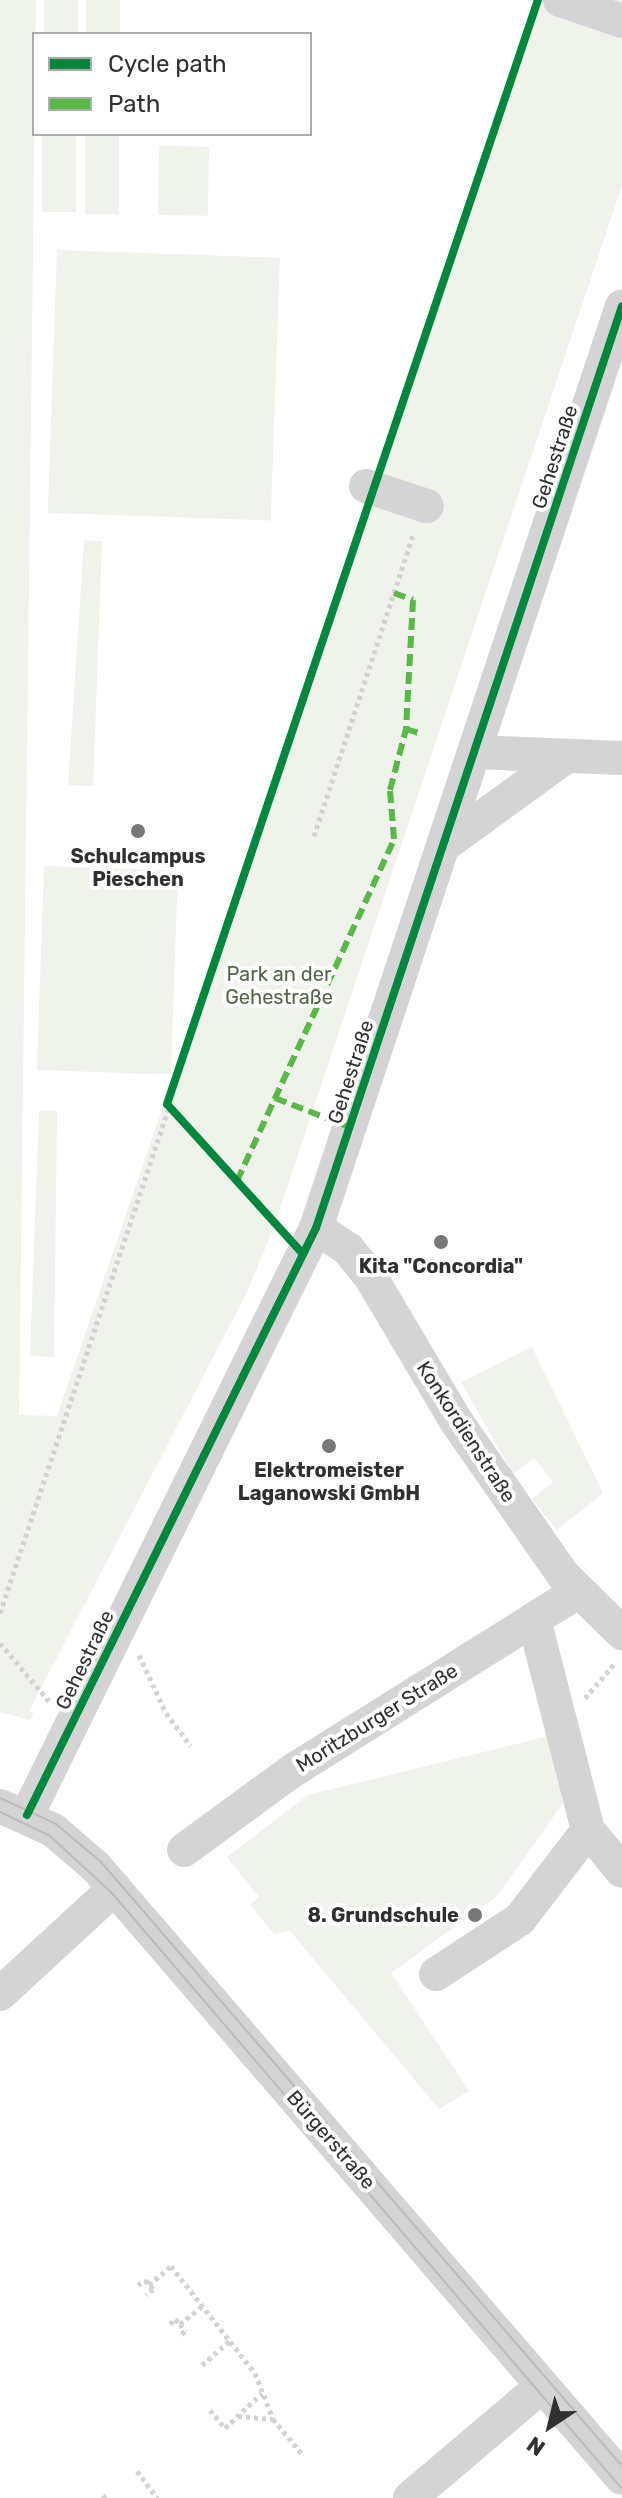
<!DOCTYPE html>
<html>
<head>
<meta charset="utf-8">
<style>
  body { margin:0 }
  #map { position:relative; width:622px; height:2498px; overflow:hidden; background:#fff; font-family:Rubik,sans-serif }
  div>[style] { position:absolute }
  .green>* { inset:0; background:#f0f2ec; transform-origin:0 0 }
  .path>* { height:5px; margin-top:-2.5px; transform-origin:0; background:repeating-linear-gradient(90deg,#d3d3d3 0 4px,transparent 0 8px) }
  .minor>* { height:34px; margin:-17px; padding:0 17px; transform-origin:17px; border-radius:17px; background:#d4d4d4 }
  .tram>* { height:2px; margin:-1px; padding:0 1px; transform-origin:1px; border-radius:1px; background:#bcbcbc }
  .quiet>* { height:6px; margin-top:-3px; transform-origin:0; background:repeating-linear-gradient(90deg,#58b947 0 12px,transparent 0 18px) }
  .cycleway>* { height:8px; margin:-4px; padding:0 4px; transform-origin:4px; border-radius:4px; background:#00873e }
  .dots>* { width:22px; height:22px; translate:-50% -50%; box-sizing:border-box; border:4px solid #fff; border-radius:50% }
  span { translate:-50% -50%; white-space:nowrap; text-align:center; line-height:1.15; -webkit-text-stroke:8px #fff; paint-order:stroke }
  .street-label { font-size:20px; color:#303030 }
  .poi-label { font-size:20px; color:#303030; font-weight:700 }
  .right { translate:-100% -50%; text-align:right }
  .park-label { font-size:20px; color:#516743 }
  .legend { position:absolute; left:32px; top:32px; width:280px; height:104px; box-sizing:border-box; background:#fff; border:2px solid #acacac; margin:0; padding:10px 14px; list-style:none; font-size:24px; color:#303030 }
  .legend li { display:flex; align-items:center; gap:16px; height:40px }
  .legend b { width:40px; border:2px solid #acacac }
  .north { position:absolute; left:510px; top:2386px; width:80px; height:80px; -webkit-text-stroke:6px #fff; paint-order:stroke; rotate:215deg; font-size:22px; font-weight:700; line-height:32px; text-align:center; color:#303030 }
  .north::after { content:''; display:block; margin:auto; width:28px; height:36px; background:#303030; clip-path:polygon(50% 0,100% 100%,50% 72%,0 100%) }
</style>
</head>
<body>
<div id="map">
  <div class="green">
    <i style="clip-path:polygon(0 0,36px 0,19px 1415px,57px 1416px,542px 0,622px 0,622px 185px,272px 1232px,247px 1292px,29px 1711px,34px 1714px,30px 1720px,0 1712px)"></i>
    <i style="left:44px;top:0;width:34px;height:34px"></i>
    <i style="left:86px;top:0;width:34px;height:34px"></i>
    <i style="left:42px;top:134px;width:34px;height:78px"></i>
    <i style="left:85px;top:134px;width:34px;height:80px"></i>
    <i style="left:159px;top:146px;width:50px;height:69px;rotate:1deg"></i>
    <i style="left:57px;top:250px;width:223px;height:263px;rotate:2deg"></i>
    <i style="clip-path:polygon(84px 540px,102px 541px,93px 786px,68px 785px)"></i>
    <i style="left:44px;top:866px;width:134px;height:204px;rotate:2deg"></i>
    <i style="clip-path:polygon(39px 1111px,57px 1111px,54px 1357px,30px 1356px)"></i>
    <i style="clip-path:polygon(532px 1347px,603px 1493px,557px 1530px,532px 1499px,553px 1482px,534px 1458px,513px 1474px,461px 1382px)"></i>
    <i style="clip-path:polygon(553px 1735px,563px 1803px,497px 1896px,391px 1973px,469px 2091px,439px 2109px,290px 1931px,274px 1934px,250px 1905px,259px 1897px,227px 1857px,308px 1795px)"></i>
  </div>
  <div class="path">
    <i style="left:314px;top:836px;width:320px;rotate:-71.8deg"></i>
    <i style="left:0;top:1613px;width:533px;rotate:-71.53deg"></i>
    <i style="left:0;top:1643px;width:76px;rotate:49.8deg"></i>
    <i style="left:139px;top:1655px;width:64px;rotate:65deg"></i>
    <i style="left:166px;top:1713px;width:41px;rotate:52.9deg"></i>
    <i style="left:585px;top:1698px;width:46px;rotate:-49.4deg"></i>
    <i style="left:138px;top:2285px;width:9px;rotate:-36deg"></i>
    <i style="left:145px;top:2280px;width:12px;rotate:48deg"></i>
    <i style="left:153px;top:2289px;width:9px;rotate:139deg"></i>
    <i style="left:149px;top:2285px;width:29px;rotate:-41deg"></i>
    <i style="left:171px;top:2266px;width:136px;rotate:51.9deg"></i>
    <i style="left:255px;top:2373px;width:49px;rotate:68.6deg"></i>
    <i style="left:170px;top:2324px;width:7px;rotate:-45deg"></i>
    <i style="left:175px;top:2319px;width:7px;rotate:45deg"></i>
    <i style="left:180px;top:2324px;width:9px;rotate:54deg"></i>
    <i style="left:185px;top:2331px;width:8px;rotate:140deg"></i>
    <i style="left:180px;top:2324px;width:28px;rotate:-39deg"></i>
    <i style="left:202px;top:2365px;width:37px;rotate:-41deg"></i>
    <i style="left:210px;top:2410px;width:23px;rotate:50deg"></i>
    <i style="left:225px;top:2428px;width:51px;rotate:-43.4deg"></i>
    <i style="left:238px;top:2416px;width:35px;rotate:5deg"></i>
    <i style="left:273px;top:2419px;width:47px;rotate:50.2deg"></i>
    <i style="left:137px;top:2471px;width:34px;rotate:53deg"></i>
    <i style="left:103px;top:2495px;width:4px;rotate:56deg"></i>
  </div>
  <div class="minor">
    <i style="left:560px;top:0;width:65px;rotate:18.7deg"></i>
    <i style="left:366px;top:486px;width:64px;rotate:18.2deg"></i>
    <i style="left:474px;top:752px;width:148px;rotate:2.3deg"></i>
    <i style="left:443px;top:846px;width:153px;rotate:-36deg"></i>
    <i style="left:316px;top:1228px;width:38px;rotate:33deg"></i>
    <i style="left:348px;top:1249px;width:35px;rotate:51deg"></i>
    <i style="left:370px;top:1276px;width:169px;rotate:59.3deg"></i>
    <i style="left:456px;top:1421px;width:188px;rotate:55.2deg"></i>
    <i style="left:563px;top:1575px;width:83px;rotate:44.5deg"></i>
    <i style="left:0;top:1806px;width:58px;rotate:24.4deg"></i>
    <i style="left:53px;top:1830px;width:57px;rotate:40.7deg"></i>
    <i style="left:96px;top:1867px;width:806px;rotate:49.28deg"></i>
    <i style="left:27px;top:1815px;width:654px;rotate:-63.79deg"></i>
    <i style="left:316px;top:1228px;width:971px;rotate:-71.64deg"></i>
    <i style="left:588px;top:1830px;width:53px;rotate:50.3deg"></i>
    <i style="left:184px;top:1850px;width:134px;rotate:-36.2deg"></i>
    <i style="left:292px;top:1771px;width:335px;rotate:-32.1deg"></i>
    <i style="left:436px;top:1974px;width:100px;rotate:-33.2deg"></i>
    <i style="left:520px;top:1919px;width:112px;rotate:-52.6deg"></i>
    <i style="left:588px;top:1830px;width:218px;rotate:-104.4deg"></i>
    <i style="left:0;top:1994px;width:156px;rotate:-42.7deg"></i>
    <i style="left:410px;top:2498px;width:173px;rotate:-40.3deg"></i>
  </div>
  <div class="tram">
    <i style="left:0;top:1798px;width:62px;rotate:24.9deg"></i>
    <i style="left:56px;top:1824px;width:59px;rotate:40.2deg"></i>
    <i style="left:101px;top:1862px;width:798px;rotate:49.22deg"></i>
    <i style="left:0;top:1812px;width:55px;rotate:25.6deg"></i>
    <i style="left:50px;top:1836px;width:83px;rotate:42.6deg"></i>
    <i style="left:111px;top:1892px;width:786px;rotate:49.44deg"></i>
  </div>
  <div class="quiet">
    <i style="left:394px;top:593px;width:20px;rotate:20deg"></i>
    <i style="left:413px;top:600px;width:129px;rotate:93.1deg"></i>
    <i style="left:406px;top:729px;width:16px;rotate:18deg"></i>
    <i style="left:275px;top:1098px;width:79px;rotate:21.4deg"></i>
    <i style="left:237px;top:1181px;width:376px;rotate:-65.3deg"></i>
    <i style="left:394px;top:839px;width:49px;rotate:-94.7deg"></i>
    <i style="left:390px;top:790px;width:63px;rotate:-75.3deg"></i>
  </div>
  <div class="cycleway">
    <i style="left:303px;top:1254px;width:202px;rotate:-132.2deg"></i>
    <i style="left:167px;top:1104px;width:1165px;rotate:-71.43deg"></i>
    <i style="left:27px;top:1815px;width:654px;rotate:-63.79deg"></i>
    <i style="left:316px;top:1228px;width:971px;rotate:-71.64deg"></i>
  </div>
  <div class="dots">
    <i style="left:138px;top:831px;background:#787878"></i>
    <i style="left:441px;top:1242px;background:#787878"></i>
    <i style="left:329px;top:1446px;background:#787878"></i>
    <i style="left:475px;top:1915px;background:#787878"></i>
  </div>
  <div class="street-label">
    <span style="left:555px;top:457px;rotate:-72deg">Gehestraße</span>
    <span style="left:351px;top:1072px;rotate:-72deg">Gehestraße</span>
    <span style="left:466px;top:1432px;rotate:57deg">Konkordienstraße</span>
    <span style="left:85px;top:1660px;rotate:-64deg">Gehestraße</span>
    <span style="left:377px;top:1718px;rotate:-32deg">Moritzburger Straße</span>
    <span style="left:331px;top:2140px;rotate:49deg">Bürgerstraße</span>
  </div>
  <div class="poi-label">
    <span style="left:138px;top:868px">Schulcampus<br>Pieschen</span>
    <span style="left:441px;top:1266px">Kita "Concordia"</span>
    <span style="left:329px;top:1482px">Elektromeister<br>Laganowski GmbH</span>
    <span class="right" style="left:459px;top:1915px">8. Grundschule</span>
  </div>
  <div class="park-label">
    <span style="left:279px;top:986px">Park an der<br>Gehestraße</span>
  </div>
  <ul class="legend">
  <li><b style="height:10px;background:#00873e"></b>Cycle path</li>
  <li><b style="height:10px;background:#58b947"></b>Path</li>
  </ul>
  <div class="north">N</div>
</div>
</body>
</html>
